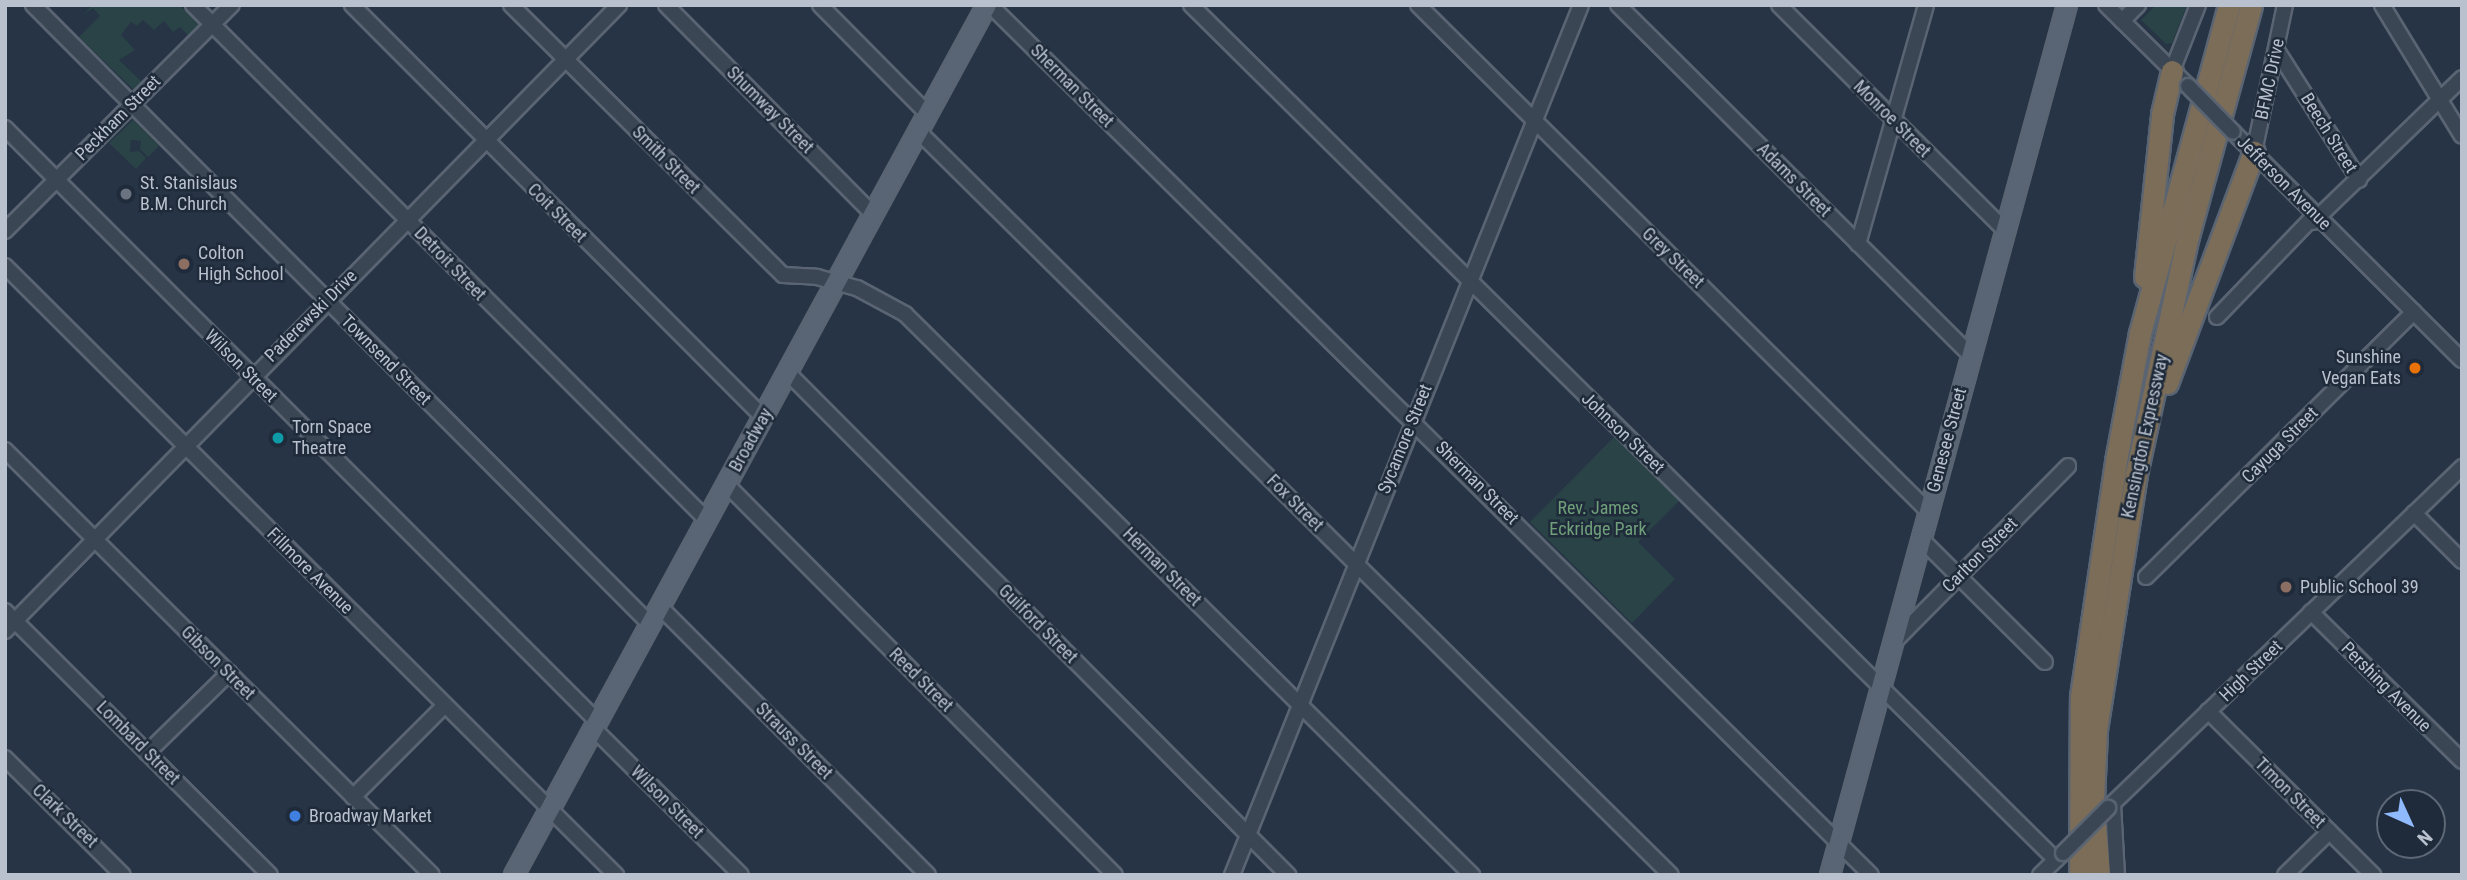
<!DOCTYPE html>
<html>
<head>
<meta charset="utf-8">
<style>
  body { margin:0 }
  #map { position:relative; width:2467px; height:880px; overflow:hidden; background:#263445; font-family:"Roboto Condensed",sans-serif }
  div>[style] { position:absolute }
  .green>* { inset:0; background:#294346 }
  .roads { filter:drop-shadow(2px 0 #5a6472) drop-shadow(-2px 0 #5a6472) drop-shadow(0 2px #5a6472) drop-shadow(0 -2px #5a6472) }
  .minor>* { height:14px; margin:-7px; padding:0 7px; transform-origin:7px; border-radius:7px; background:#3b4655 }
  .major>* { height:18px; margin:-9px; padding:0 9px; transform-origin:9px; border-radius:9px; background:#596574 }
  .highway>* { height:21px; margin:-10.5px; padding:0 10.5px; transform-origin:10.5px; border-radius:10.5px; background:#7b6d58 }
  .bridges { filter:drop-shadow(2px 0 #5a6472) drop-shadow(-2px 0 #5a6472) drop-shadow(0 2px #5a6472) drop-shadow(0 -2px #5a6472) }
  .minor-bridge>* { height:14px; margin:-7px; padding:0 7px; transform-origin:7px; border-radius:7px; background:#3b4655 }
  .dots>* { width:19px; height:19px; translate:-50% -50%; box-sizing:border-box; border:4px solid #1f2b3a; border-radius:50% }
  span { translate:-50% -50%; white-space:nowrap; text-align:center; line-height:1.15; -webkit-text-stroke:5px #1f2b3a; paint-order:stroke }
  .street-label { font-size:18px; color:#b9c1ce }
  .poi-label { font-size:18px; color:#b9c1ce }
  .left { translate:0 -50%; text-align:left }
  .right { translate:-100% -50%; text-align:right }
  .park-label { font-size:18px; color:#6fa07a }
  .frame { position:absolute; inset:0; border:7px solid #b9c1ce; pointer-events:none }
  .north { position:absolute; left:2376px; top:789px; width:70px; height:70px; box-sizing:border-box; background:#1f2b3a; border:2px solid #5d6775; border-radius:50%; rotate:135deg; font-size:19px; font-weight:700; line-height:28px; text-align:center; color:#b9c1ce }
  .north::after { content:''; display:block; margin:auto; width:24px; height:32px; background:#8fbafd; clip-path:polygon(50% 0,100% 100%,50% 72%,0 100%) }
</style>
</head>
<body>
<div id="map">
  <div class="green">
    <i style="clip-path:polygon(92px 5px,179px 5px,199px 25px,188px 35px,180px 27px,173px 32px,164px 21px,154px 30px,143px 20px,137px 26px,131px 22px,121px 35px,135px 50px,119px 60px,142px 82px,134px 90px,79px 37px,100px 16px,93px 8px,83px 15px)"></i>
    <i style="clip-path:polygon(2156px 5px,2187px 5px,2172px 43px,2166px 44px,2141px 20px)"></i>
    <i style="clip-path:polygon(133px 120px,159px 146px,148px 157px,140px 149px,141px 141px,131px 140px,130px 152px,139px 151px,146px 158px,136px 169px,109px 143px)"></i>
    <i style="clip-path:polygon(1614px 437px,1679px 501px,1638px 542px,1675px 579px,1632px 623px,1530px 522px)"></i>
  </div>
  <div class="roads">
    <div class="minor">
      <i style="left:33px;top:5px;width:875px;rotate:45.09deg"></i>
      <i style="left:193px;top:5px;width:729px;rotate:45.06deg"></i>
      <i style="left:352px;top:5px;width:583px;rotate:45.07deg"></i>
      <i style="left:511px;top:5px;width:383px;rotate:44.8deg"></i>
      <i style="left:783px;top:275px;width:34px;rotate:3deg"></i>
      <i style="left:817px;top:277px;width:41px;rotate:15.4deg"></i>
      <i style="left:857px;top:288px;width:55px;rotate:28.4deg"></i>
      <i style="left:905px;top:314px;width:798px;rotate:44.7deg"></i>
      <i style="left:666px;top:5px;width:296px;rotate:45.3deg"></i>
      <i style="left:820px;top:5px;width:153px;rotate:45.3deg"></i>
      <i style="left:990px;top:5px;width:1238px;rotate:44.64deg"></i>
      <i style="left:1191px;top:5px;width:1216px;rotate:44.67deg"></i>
      <i style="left:1418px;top:5px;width:718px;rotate:44.77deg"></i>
      <i style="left:1618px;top:5px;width:496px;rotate:44.8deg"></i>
      <i style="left:1779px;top:5px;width:320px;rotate:44.9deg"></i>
      <i style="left:2106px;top:5px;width:115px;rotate:44.6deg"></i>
      <i style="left:2382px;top:5px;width:153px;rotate:58.6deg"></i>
      <i style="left:2122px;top:21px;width:23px;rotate:-45deg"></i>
      <i style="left:2276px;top:49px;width:155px;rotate:57.6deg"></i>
      <i style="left:2172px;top:71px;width:71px;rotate:-68.5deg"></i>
      <i style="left:5px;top:128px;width:839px;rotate:45.05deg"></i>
      <i style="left:919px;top:132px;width:1057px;rotate:44.66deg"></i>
      <i style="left:2233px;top:132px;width:323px;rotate:44.9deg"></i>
      <i style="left:2254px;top:152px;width:150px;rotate:-78.1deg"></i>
      <i style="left:2313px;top:222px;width:207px;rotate:-44deg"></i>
      <i style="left:5px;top:231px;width:320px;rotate:-44.9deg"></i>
      <i style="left:1858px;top:244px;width:248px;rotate:-74.1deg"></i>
      <i style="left:5px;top:266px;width:863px;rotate:44.91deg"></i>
      <i style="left:2217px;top:317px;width:143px;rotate:-46.1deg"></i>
      <i style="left:788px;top:373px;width:709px;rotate:45.11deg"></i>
      <i style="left:5px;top:450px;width:602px;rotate:44.87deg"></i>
      <i style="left:727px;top:485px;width:550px;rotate:45.15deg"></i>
      <i style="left:2414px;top:513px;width:68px;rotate:45deg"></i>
      <i style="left:1920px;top:538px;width:176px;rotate:44.8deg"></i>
      <i style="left:2146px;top:577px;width:377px;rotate:-44.7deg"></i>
      <i style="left:660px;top:607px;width:379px;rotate:45deg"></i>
      <i style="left:5px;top:611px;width:374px;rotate:44.9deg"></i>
      <i style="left:2311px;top:612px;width:212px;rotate:44.6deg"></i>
      <i style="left:5px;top:631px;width:877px;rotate:-45.55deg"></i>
      <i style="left:1893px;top:643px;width:249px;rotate:-45.3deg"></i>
      <i style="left:2208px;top:711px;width:233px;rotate:44.8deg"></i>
      <i style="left:594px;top:729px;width:207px;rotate:44.8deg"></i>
      <i style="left:147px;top:753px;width:115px;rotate:-44.3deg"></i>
      <i style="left:5px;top:758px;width:166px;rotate:44.8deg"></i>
      <i style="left:353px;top:797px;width:130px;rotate:-45deg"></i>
      <i style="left:2113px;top:804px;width:71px;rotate:86.8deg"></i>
      <i style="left:2108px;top:808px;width:492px;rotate:-43.9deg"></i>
      <i style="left:1232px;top:875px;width:937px;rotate:-68.14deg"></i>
      <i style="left:2040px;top:875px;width:30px;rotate:-44deg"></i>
      <i style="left:2285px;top:875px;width:62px;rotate:-44.3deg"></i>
    </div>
    <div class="major">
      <i style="left:514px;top:875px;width:990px;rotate:-61.47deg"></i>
      <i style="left:1830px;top:875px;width:902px;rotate:-74.76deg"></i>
    </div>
    <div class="highway">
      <i style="left:2145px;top:277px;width:164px;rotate:-84deg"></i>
      <i style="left:2162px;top:114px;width:44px;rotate:-76.9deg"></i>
      <i style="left:2167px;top:383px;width:247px;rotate:-69.4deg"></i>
      <i style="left:2080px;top:875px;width:179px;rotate:-89.7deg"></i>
      <i style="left:2081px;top:696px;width:238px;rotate:-81.5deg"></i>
      <i style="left:2116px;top:461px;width:130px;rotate:-79.4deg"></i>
      <i style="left:2140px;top:333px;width:340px;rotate:-74.8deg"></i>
      <i style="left:2099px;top:875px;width:75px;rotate:-94.6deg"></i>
      <i style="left:2093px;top:800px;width:70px;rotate:-87.5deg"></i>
      <i style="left:2096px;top:730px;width:259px;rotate:-81.1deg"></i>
      <i style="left:2136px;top:474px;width:244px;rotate:-77.7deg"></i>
      <i style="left:2188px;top:236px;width:239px;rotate:-74.7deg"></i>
    </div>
  </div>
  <div class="bridges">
    <div class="minor-bridge">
      <i style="left:2188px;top:86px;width:64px;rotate:45.6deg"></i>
      <i style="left:2063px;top:853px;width:64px;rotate:-45deg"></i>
    </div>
  </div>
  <div class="dots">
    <i style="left:126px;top:194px;background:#6b7280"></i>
    <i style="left:184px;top:264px;background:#8d6e63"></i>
    <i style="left:2415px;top:368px;background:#e8710a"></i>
    <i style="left:278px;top:438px;background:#0f9aa8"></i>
    <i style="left:2286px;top:587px;background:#8d6e63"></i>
    <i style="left:295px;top:816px;background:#3f7fe0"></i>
  </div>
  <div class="street-label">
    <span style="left:2270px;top:79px;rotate:-78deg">BFMC Drive</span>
    <span style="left:1072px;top:86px;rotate:45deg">Sherman Street</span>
    <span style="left:770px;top:110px;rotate:45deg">Shumway Street</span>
    <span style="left:118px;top:118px;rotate:-45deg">Peckham Street</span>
    <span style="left:1892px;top:119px;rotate:45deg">Monroe Street</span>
    <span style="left:2329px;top:133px;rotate:58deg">Beech Street</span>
    <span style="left:666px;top:160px;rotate:45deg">Smith Street</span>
    <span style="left:1794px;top:180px;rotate:45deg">Adams Street</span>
    <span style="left:2284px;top:183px;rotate:45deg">Jefferson Avenue</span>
    <span style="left:557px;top:213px;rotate:45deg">Coit Street</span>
    <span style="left:1673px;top:258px;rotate:44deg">Grey Street</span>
    <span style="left:450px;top:264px;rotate:46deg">Detroit Street</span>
    <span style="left:311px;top:316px;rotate:-45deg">Paderewski Drive</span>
    <span style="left:386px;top:360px;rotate:45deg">Townsend Street</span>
    <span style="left:241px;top:366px;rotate:45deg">Wilson Street</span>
    <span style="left:1623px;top:433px;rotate:44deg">Johnson Street</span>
    <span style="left:2145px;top:436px;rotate:-78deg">Kensington Expressway</span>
    <span style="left:1405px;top:439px;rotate:-68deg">Sycamore Street</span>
    <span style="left:751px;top:440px;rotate:-61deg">Broadway</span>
    <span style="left:1947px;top:440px;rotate:-75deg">Genesee Street</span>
    <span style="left:2280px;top:445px;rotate:-45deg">Cayuga Street</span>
    <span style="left:1477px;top:483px;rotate:45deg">Sherman Street</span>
    <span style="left:1295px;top:503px;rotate:45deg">Fox Street</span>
    <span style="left:1980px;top:555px;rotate:-45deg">Carlton Street</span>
    <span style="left:1162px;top:567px;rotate:45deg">Herman Street</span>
    <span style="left:310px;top:571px;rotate:45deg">Fillmore Avenue</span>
    <span style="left:1038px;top:624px;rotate:45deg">Guilford Street</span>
    <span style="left:218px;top:663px;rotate:45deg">Gibson Street</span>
    <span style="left:2251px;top:671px;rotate:-44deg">High Street</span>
    <span style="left:921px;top:680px;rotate:45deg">Reed Street</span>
    <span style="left:2386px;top:687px;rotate:45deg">Pershing Avenue</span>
    <span style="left:794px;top:741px;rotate:45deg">Strauss Street</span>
    <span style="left:138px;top:743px;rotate:45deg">Lombard Street</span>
    <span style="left:2290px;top:793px;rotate:45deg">Timon Street</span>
    <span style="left:667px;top:802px;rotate:45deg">Wilson Street</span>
    <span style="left:65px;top:816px;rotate:44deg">Clark Street</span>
  </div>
  <div class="poi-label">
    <span class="left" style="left:140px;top:194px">St. Stanislaus<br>B.M. Church</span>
    <span class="left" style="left:198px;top:264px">Colton<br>High School</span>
    <span class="right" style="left:2401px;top:368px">Sunshine<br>Vegan Eats</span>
    <span class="left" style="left:292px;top:438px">Torn Space<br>Theatre</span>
    <span class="left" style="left:2300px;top:587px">Public School 39</span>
    <span class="left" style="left:309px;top:816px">Broadway Market</span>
  </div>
  <div class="park-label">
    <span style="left:1598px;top:519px">Rev. James<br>Eckridge Park</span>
  </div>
  <div class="frame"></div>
  <div class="north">N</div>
</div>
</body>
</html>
